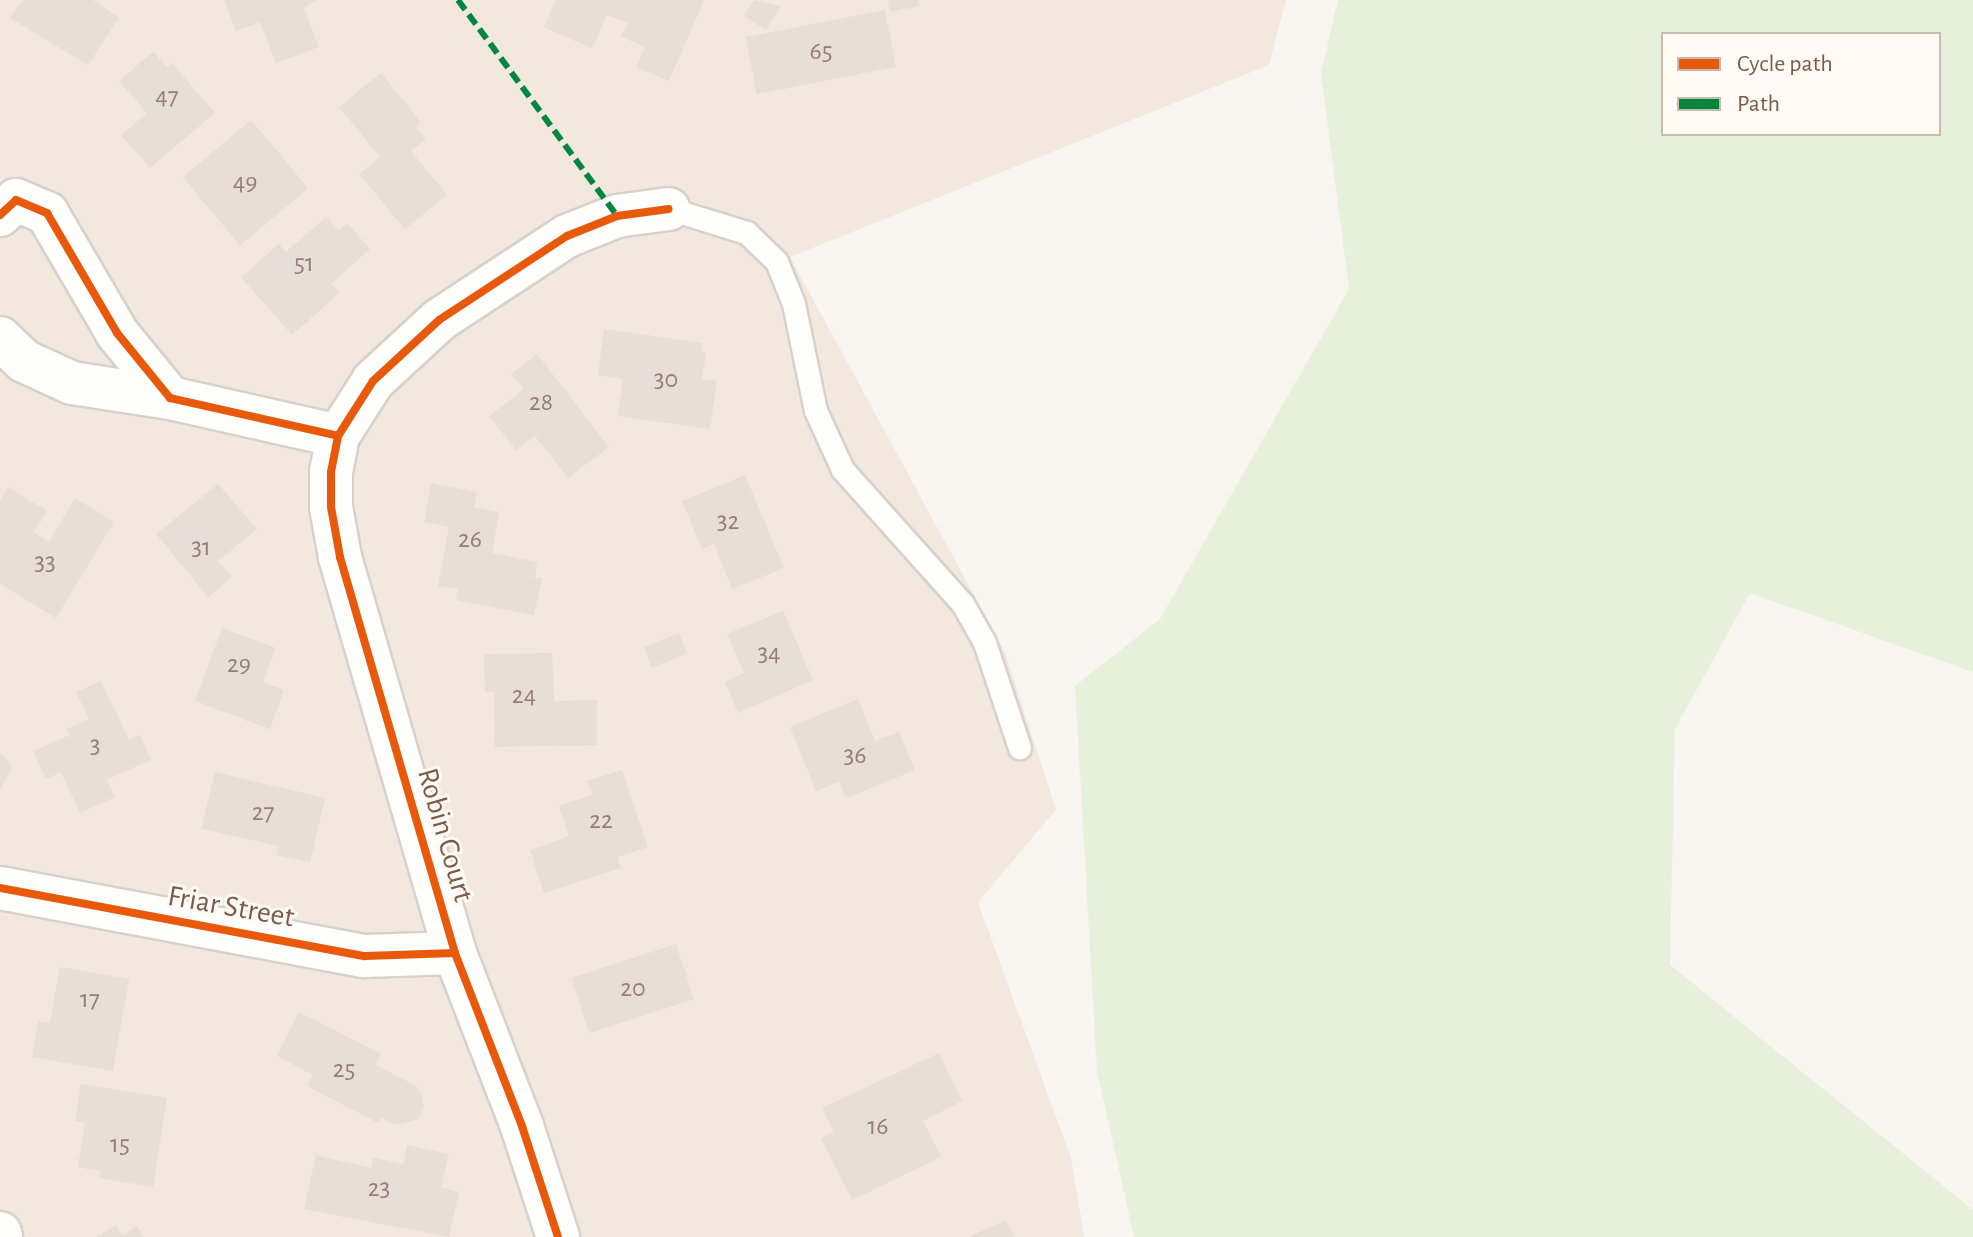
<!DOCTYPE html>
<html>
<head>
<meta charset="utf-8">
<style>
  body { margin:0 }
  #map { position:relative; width:1973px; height:1237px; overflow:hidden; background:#f9f5f0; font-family:"Alegreya Sans",sans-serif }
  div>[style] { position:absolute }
  .residential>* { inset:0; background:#f2e8de }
  .green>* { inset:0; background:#e7f0db }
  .building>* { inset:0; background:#e6ded7; transform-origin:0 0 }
  .roads { filter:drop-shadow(2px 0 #d7d1cb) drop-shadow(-2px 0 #d7d1cb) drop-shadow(0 2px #d7d1cb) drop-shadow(0 -2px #d7d1cb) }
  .lane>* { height:22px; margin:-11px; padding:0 11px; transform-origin:11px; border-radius:11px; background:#fefefd }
  .street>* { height:42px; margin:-21px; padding:0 21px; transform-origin:21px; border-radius:21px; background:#fefefd }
  .quiet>* { height:6px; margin-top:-3px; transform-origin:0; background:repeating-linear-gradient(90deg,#00873e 0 12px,transparent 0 18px) }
  .cycleway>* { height:8px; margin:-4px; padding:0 4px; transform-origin:4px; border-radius:4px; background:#e8590c }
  span { translate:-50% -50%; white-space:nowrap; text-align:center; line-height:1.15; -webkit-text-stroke:6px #fffaf3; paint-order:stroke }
  .number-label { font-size:26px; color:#977e72 }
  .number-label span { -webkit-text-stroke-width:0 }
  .street-label { font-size:30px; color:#7a5c4d }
  .legend { position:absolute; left:1661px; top:32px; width:280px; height:104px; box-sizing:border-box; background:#fffaf3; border:2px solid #cabbb1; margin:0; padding:10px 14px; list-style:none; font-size:24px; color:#7a5c4d }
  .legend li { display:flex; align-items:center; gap:16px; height:40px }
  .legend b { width:40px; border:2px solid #cabbb1 }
</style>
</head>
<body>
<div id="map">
  <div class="residential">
    <i style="clip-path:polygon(0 0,1286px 0,1269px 65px,790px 257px,1005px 652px,1056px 810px,978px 902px,1071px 1158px,1084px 1237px,0 1237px)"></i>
  </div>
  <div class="green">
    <i style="clip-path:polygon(evenodd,1338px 0,1973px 0,1973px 672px,1750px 593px,1675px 729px,1670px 965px,1973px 1210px,1973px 1237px,1134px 1237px,1097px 1071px,1075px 686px,1160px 619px,1349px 289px,1321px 73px,1338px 0,1939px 34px,1939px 134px,1663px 134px,1663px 34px,1939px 34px)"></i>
  </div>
  <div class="building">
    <i style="clip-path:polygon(23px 0,93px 0,119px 18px,88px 65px,10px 18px)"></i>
    <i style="clip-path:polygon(224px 0,316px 0,304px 8px,319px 47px,276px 63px,260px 22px,236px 31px)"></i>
    <i style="clip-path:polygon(556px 0,704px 0,669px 81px,636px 67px,645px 47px,621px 36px,628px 23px,607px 15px,592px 48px,544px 27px)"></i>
    <i style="clip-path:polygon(754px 0,781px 6px,766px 30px,744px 16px)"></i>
    <i style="clip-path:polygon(888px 0,918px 0,920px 6px,890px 12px)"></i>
    <i style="left:885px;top:10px;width:58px;height:142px;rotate:79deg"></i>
    <i style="clip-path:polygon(153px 52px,167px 67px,172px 63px,215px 113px,150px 168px,121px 135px,147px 113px,119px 81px)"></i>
    <i style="clip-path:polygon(381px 73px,421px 122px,416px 127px,426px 139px,411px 151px,447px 195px,405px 229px,359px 174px,380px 157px,339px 107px)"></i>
    <i style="left:251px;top:120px;width:89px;height:89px;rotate:50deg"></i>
    <i style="clip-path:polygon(326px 217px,339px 230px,347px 223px,370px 249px,331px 284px,339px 293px,292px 335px,241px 277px,279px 244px,286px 252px)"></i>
    <i style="clip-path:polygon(604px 329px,702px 343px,701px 352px,706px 353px,702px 379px,717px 381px,710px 429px,618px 416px,623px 379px,598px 375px)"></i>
    <i style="clip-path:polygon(537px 354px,609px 447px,568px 478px,535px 436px,516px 450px,489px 416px,524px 389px,511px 374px)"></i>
    <i style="clip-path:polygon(745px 475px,784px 568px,732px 589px,714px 544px,702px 549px,682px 501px)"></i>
    <i style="clip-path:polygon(431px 483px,477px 492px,474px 507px,499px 512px,492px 553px,537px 562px,535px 578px,542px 578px,534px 615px,456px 600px,458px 589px,438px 586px,449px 527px,424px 522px)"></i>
    <i style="clip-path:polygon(218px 484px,257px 529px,218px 561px,232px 577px,208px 597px,156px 534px)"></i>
    <i style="clip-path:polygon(8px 487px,47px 511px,34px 532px,49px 542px,75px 498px,114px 522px,56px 618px,0 584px,0 501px)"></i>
    <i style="clip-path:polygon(783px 611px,813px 680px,738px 713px,725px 682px,744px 673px,727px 634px)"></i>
    <i style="clip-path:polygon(222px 628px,276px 648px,263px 682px,284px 690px,270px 729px,195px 701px)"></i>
    <i style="left:679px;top:633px;width:22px;height:38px;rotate:68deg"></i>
    <i style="clip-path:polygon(552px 653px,554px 701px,597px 700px,597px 745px,495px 747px,494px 692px,485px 692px,484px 654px)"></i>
    <i style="clip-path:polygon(101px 681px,129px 740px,140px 735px,151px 760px,107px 779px,115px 797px,80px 813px,61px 772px,46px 779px,33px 751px,70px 735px,67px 729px,89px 719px,76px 692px)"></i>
    <i style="clip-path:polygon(858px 699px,875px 741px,899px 732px,915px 770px,846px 798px,839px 782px,816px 791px,790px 727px)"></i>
    <i style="clip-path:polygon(0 752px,12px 767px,0 790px)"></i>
    <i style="clip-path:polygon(622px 770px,648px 847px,617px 857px,621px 868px,544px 893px,530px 850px,569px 836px,559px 806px,592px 795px,587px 781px)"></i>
    <i style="clip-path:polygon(215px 772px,325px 798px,310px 862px,276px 855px,279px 846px,201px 829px)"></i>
    <i style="left:676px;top:944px;width:58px;height:110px;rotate:72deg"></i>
    <i style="clip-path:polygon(60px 967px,129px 979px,113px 1071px,32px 1057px,38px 1021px,50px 1023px)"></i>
    <i style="clip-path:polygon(299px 1012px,381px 1054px,376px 1065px,416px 1086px,422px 1096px,424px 1107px,418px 1119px,396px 1125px,381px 1118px,378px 1123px,307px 1086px,313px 1075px,277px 1056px)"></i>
    <i style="clip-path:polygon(939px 1053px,962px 1101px,923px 1121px,941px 1157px,852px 1200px,821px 1138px,834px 1132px,822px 1108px)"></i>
    <i style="clip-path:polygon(81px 1084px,167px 1098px,153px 1187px,99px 1178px,100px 1171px,78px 1167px,85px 1123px,75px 1121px)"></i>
    <i style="clip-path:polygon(407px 1145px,449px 1154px,441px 1187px,459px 1192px,449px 1237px,304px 1209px,316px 1155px,371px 1168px,373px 1157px,403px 1164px)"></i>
    <i style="clip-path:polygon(1006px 1220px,1014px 1237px,969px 1237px)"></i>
    <i style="clip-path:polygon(116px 1225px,123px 1235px,137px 1226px,144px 1237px,96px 1237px)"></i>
  </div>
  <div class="roads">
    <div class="lane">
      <i style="left:669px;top:209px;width:82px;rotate:17.1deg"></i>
      <i style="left:747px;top:233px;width:42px;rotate:44deg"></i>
      <i style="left:777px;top:262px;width:45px;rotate:68deg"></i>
      <i style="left:794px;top:304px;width:109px;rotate:78.4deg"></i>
      <i style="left:816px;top:411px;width:65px;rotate:65.4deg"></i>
      <i style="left:843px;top:470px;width:180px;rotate:48.2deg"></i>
      <i style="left:963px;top:604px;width:45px;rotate:60.6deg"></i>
      <i style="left:985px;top:643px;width:111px;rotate:71.6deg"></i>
    </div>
    <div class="street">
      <i style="left:0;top:215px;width:22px;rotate:-43deg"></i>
      <i style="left:16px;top:200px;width:34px;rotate:23deg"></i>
      <i style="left:47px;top:213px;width:139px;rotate:59.7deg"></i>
      <i style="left:117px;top:333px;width:84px;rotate:50.8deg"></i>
      <i style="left:170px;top:398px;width:172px;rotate:12.7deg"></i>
      <i style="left:0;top:338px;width:33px;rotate:44deg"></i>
      <i style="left:24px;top:361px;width:53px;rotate:24.6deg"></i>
      <i style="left:72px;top:383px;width:99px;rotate:8.7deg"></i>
      <i style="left:0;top:888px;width:371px;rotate:10.6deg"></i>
      <i style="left:365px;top:956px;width:90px;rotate:-1.9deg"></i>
      <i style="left:0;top:1233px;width:4px;rotate:76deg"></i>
      <i style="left:558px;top:1237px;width:117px;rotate:-108deg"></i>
      <i style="left:522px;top:1126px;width:186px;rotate:-111.2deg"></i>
      <i style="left:455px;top:953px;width:412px;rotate:-106.2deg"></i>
      <i style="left:340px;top:557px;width:51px;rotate:-100.2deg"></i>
      <i style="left:331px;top:507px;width:35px;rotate:-90deg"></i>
      <i style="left:331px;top:472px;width:37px;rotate:-79deg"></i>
      <i style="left:338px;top:436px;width:65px;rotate:-57.5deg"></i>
      <i style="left:373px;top:381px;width:90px;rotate:-42.7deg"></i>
      <i style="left:439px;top:320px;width:153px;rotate:-33.3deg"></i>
      <i style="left:567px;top:236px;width:54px;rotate:-21.8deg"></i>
      <i style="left:617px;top:216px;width:52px;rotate:-7.7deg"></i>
    </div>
  </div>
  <div class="quiet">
    <i style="left:458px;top:0;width:268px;rotate:53.6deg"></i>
  </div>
  <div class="cycleway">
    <i style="left:0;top:215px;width:22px;rotate:-43deg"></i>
    <i style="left:16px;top:200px;width:34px;rotate:23deg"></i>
    <i style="left:47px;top:213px;width:139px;rotate:59.7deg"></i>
    <i style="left:117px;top:333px;width:84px;rotate:50.8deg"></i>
    <i style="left:170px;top:398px;width:172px;rotate:12.7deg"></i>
    <i style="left:0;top:888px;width:371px;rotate:10.6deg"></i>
    <i style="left:365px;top:956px;width:90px;rotate:-1.9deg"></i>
    <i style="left:558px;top:1237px;width:117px;rotate:-108deg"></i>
    <i style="left:522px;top:1126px;width:186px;rotate:-111.2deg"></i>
    <i style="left:455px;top:953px;width:412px;rotate:-106.2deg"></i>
    <i style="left:340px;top:557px;width:51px;rotate:-100.2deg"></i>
    <i style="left:331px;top:507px;width:35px;rotate:-90deg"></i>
    <i style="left:331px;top:472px;width:37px;rotate:-79deg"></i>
    <i style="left:338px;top:436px;width:65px;rotate:-57.5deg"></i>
    <i style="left:373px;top:381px;width:90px;rotate:-42.7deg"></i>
    <i style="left:439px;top:320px;width:153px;rotate:-33.3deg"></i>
    <i style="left:567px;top:236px;width:54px;rotate:-21.8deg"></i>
    <i style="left:617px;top:216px;width:52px;rotate:-7.7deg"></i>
  </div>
  <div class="number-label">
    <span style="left:821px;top:52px">65</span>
    <span style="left:167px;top:97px">47</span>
    <span style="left:245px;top:183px">49</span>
    <span style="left:304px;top:264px">51</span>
    <span style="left:666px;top:380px">30</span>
    <span style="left:541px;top:403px">28</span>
    <span style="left:728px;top:522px">32</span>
    <span style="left:470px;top:540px">26</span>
    <span style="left:201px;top:548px">31</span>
    <span style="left:45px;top:563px">33</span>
    <span style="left:769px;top:654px">34</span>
    <span style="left:239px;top:665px">29</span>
    <span style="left:524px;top:696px">24</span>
    <span style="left:95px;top:746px">3</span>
    <span style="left:855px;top:756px">36</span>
    <span style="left:263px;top:813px">27</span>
    <span style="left:601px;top:821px">22</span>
    <span style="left:633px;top:989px">20</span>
    <span style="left:90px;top:1000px">17</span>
    <span style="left:344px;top:1070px">25</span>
    <span style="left:878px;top:1127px">16</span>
    <span style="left:120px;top:1145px">15</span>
    <span style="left:379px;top:1189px">23</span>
  </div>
  <div class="street-label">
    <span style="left:445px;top:835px;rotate:74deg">Robin Court</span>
    <span style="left:231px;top:907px;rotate:10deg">Friar Street</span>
  </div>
  <ul class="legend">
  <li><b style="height:10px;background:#e8590c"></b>Cycle path</li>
  <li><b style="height:10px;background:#00873e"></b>Path</li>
  </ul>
</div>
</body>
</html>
